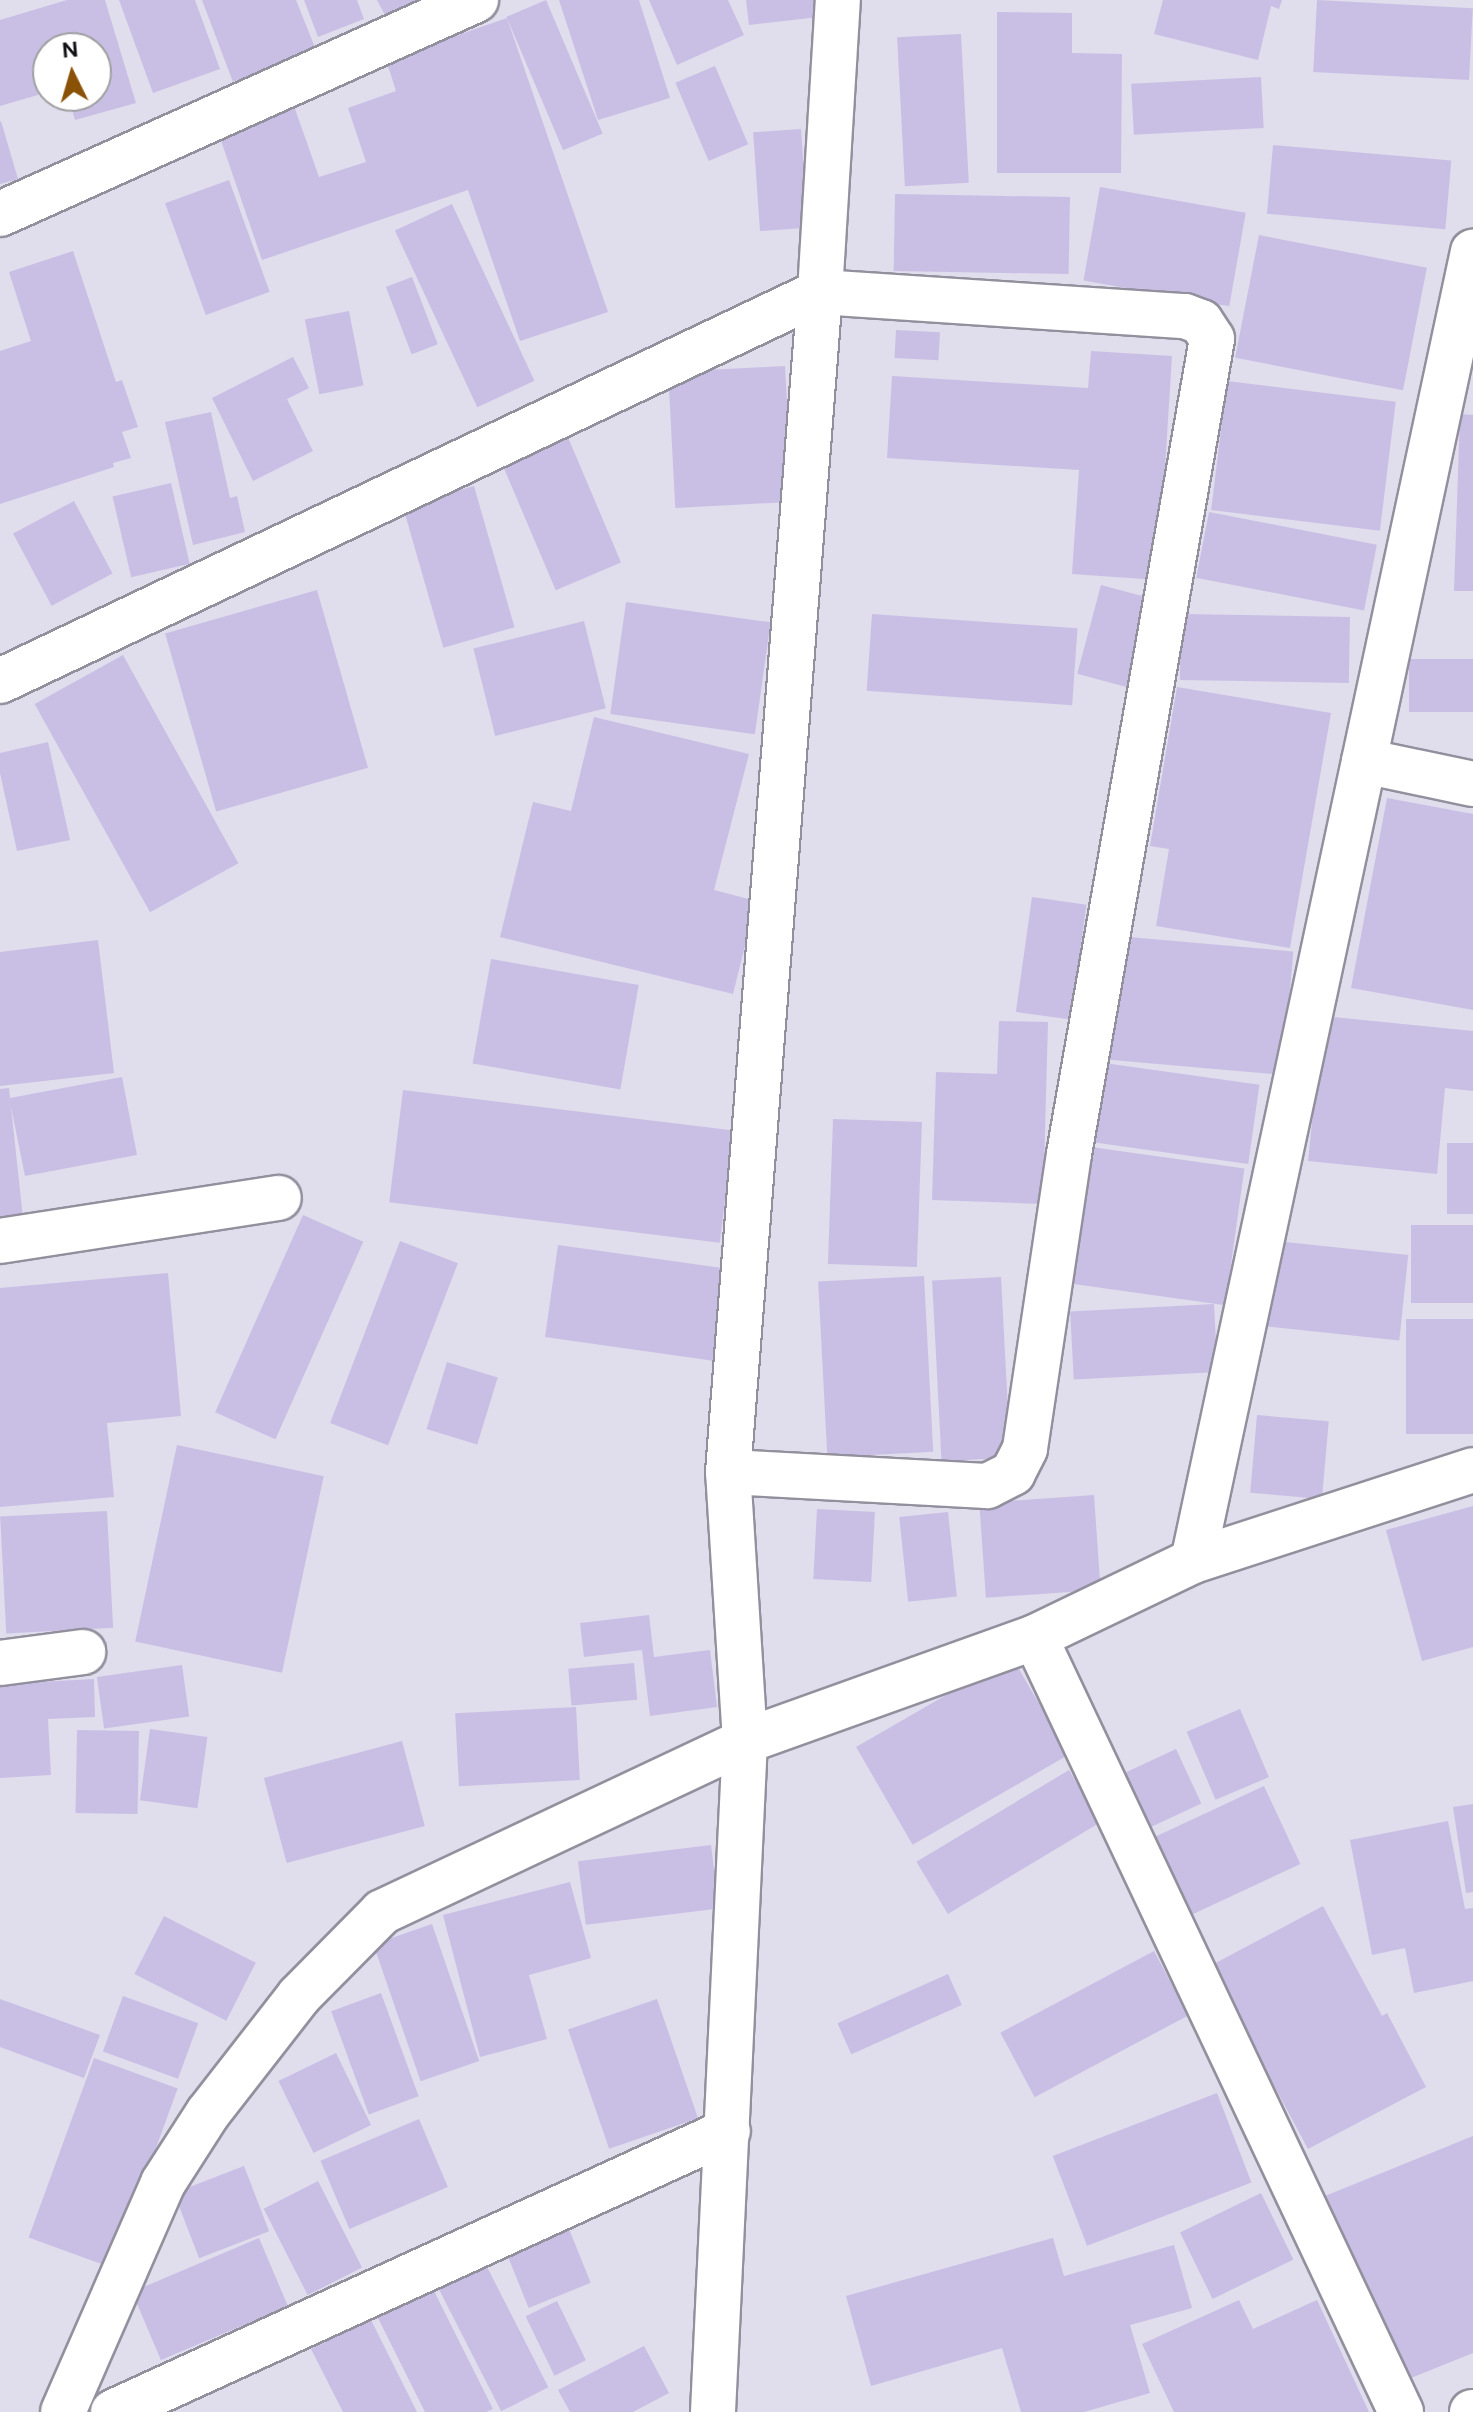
<!DOCTYPE html>
<html>
<head>
<meta charset="utf-8">
<style>
  body { margin:0 }
  #map { position:relative; width:1473px; height:2412px; overflow:hidden; background:#e0ddec; font-family:"DM Sans",sans-serif }
  div>[style] { position:absolute }
  .building>* { inset:0; background:#c9bfe5; transform-origin:0 0 }
  .roads { filter:drop-shadow(2px 0 #93909e) drop-shadow(-2px 0 #93909e) drop-shadow(0 2px #93909e) drop-shadow(0 -2px #93909e) }
  .minor>* { height:44px; margin:-22px; padding:0 22px; transform-origin:22px; border-radius:22px; background:#fff }
  span { translate:-50% -50%; white-space:nowrap; text-align:center; line-height:1.15; -webkit-text-stroke:7px #fff; paint-order:stroke }
  .north { position:absolute; left:32px; top:32px; width:80px; height:80px; box-sizing:border-box; background:#fff; border:2px solid #a09fa1; border-radius:50%; rotate:355deg; font-size:22px; font-weight:700; line-height:32px; text-align:center; color:#111015 }
  .north::after { content:''; display:block; margin:auto; width:28px; height:36px; background:#8a5206; clip-path:polygon(50% 0,100% 100%,50% 72%,0 100%) }
</style>
</head>
<body>
<div id="map">
  <div class="building">
    <i style="clip-path:polygon(67px 0,105px 0,136px 103px,75px 120px,68px 96px,96px 96px,96px 48px,48px 48px,48px 92px,0 106px,0 20px)"></i>
    <i style="clip-path:polygon(119px 0,195px 0,220px 69px,153px 93px)"></i>
    <i style="clip-path:polygon(202px 0,296px 0,316px 50px,233px 82px)"></i>
    <i style="clip-path:polygon(304px 0,357px 0,364px 19px,318px 37px)"></i>
    <i style="clip-path:polygon(377px 0,418px 0,386px 17px)"></i>
    <i style="left:546px;top:0;width:145px;height:43px;rotate:67deg"></i>
    <i style="clip-path:polygon(559px 0,639px 0,670px 98px,598px 120px)"></i>
    <i style="clip-path:polygon(649px 0,728px 0,744px 35px,677px 65px)"></i>
    <i style="clip-path:polygon(746px 0,835px 0,836px 15px,749px 25px)"></i>
    <i style="clip-path:polygon(1163px 0,1282px 0,1279px 9px,1271px 6px,1258px 60px,1154px 34px)"></i>
    <i style="left:1317px;top:0;width:156px;height:72px;rotate:3deg"></i>
    <i style="clip-path:polygon(997px 12px,1072px 13px,1072px 53px,1122px 54px,1121px 173px,997px 173px)"></i>
    <i style="clip-path:polygon(507px 18px,608px 312px,520px 341px,468px 190px,262px 260px,218px 132px,294px 106px,319px 177px,366px 162px,348px 108px,396px 91px,386px 60px)"></i>
    <i style="left:961px;top:34px;width:149px;height:64px;rotate:87deg"></i>
    <i style="left:715px;top:66px;width:85px;height:43px;rotate:67deg"></i>
    <i style="left:1261px;top:77px;width:51px;height:130px;rotate:87deg"></i>
    <i style="clip-path:polygon(1px 121px,18px 179px,0 184px,0 122px)"></i>
    <i style="left:801px;top:129px;width:99px;height:48px;rotate:86deg"></i>
    <i style="left:1273px;top:145px;width:179px;height:69px;rotate:5deg"></i>
    <i style="left:229px;top:180px;width:119px;height:68px;rotate:70deg"></i>
    <i style="left:1100px;top:187px;width:148px;height:95px;rotate:10deg"></i>
    <i style="left:895px;top:194px;width:175px;height:77px;rotate:1deg"></i>
    <i style="left:452px;top:204px;width:195px;height:63px;rotate:65deg"></i>
    <i style="left:1259px;top:235px;width:171px;height:125px;rotate:11deg"></i>
    <i style="clip-path:polygon(73px 251px,116px 382px,122px 380px,138px 427px,122px 432px,131px 458px,113px 463px,114px 467px,0 504px,0 351px,31px 341px,9px 272px)"></i>
    <i style="left:412px;top:277px;width:72px;height:28px;rotate:69deg"></i>
    <i style="left:349px;top:311px;width:76px;height:45px;rotate:79deg"></i>
    <i style="left:896px;top:330px;width:44px;height:28px;rotate:3deg"></i>
    <i style="clip-path:polygon(1091px 351px,1172px 356px,1158px 580px,1072px 574px,1079px 470px,887px 458px,892px 376px,1088px 388px)"></i>
    <i style="clip-path:polygon(293px 357px,309px 388px,287px 399px,313px 451px,253px 481px,212px 398px)"></i>
    <i style="left:785px;top:366px;width:136px;height:117px;rotate:87deg"></i>
    <i style="left:1227px;top:381px;width:170px;height:130px;rotate:7deg"></i>
    <i style="clip-path:polygon(211px 412px,230px 498px,237px 496px,245px 532px,193px 545px,165px 422px)"></i>
    <i style="clip-path:polygon(1460px 414px,1473px 415px,1473px 591px,1454px 591px)"></i>
    <i style="left:564px;top:428px;width:146px;height:71px;rotate:67deg"></i>
    <i style="left:171px;top:483px;width:83px;height:60px;rotate:77deg"></i>
    <i style="left:474px;top:486px;width:147px;height:74px;rotate:74deg"></i>
    <i style="left:74px;top:501px;width:82px;height:69px;rotate:62deg"></i>
    <i style="left:1209px;top:512px;width:171px;height:67px;rotate:11deg"></i>
    <i style="left:1101px;top:585px;width:52px;height:92px;rotate:15deg"></i>
    <i style="left:317px;top:590px;width:185px;height:158px;rotate:74deg"></i>
    <i style="left:626px;top:602px;width:146px;height:113px;rotate:8deg"></i>
    <i style="left:872px;top:614px;width:206px;height:77px;rotate:4deg"></i>
    <i style="left:1181px;top:614px;width:169px;height:66px;rotate:1deg"></i>
    <i style="left:584px;top:621px;width:90px;height:114px;rotate:76deg"></i>
    <i style="left:123px;top:655px;width:238px;height:101px;rotate:61deg"></i>
    <i style="left:1473px;top:659px;width:53px;height:64px;rotate:90deg"></i>
    <i style="clip-path:polygon(1177px 687px,1331px 713px,1290px 948px,1156px 926px,1169px 849px,1150px 846px)"></i>
    <i style="clip-path:polygon(594px 717px,749px 754px,714px 890px,756px 901px,733px 994px,500px 937px,533px 802px,571px 811px)"></i>
    <i style="clip-path:polygon(48px 742px,70px 840px,17px 851px,0 773px,0 753px)"></i>
    <i style="clip-path:polygon(1387px 798px,1473px 814px,1473px 1010px,1351px 988px)"></i>
    <i style="left:1032px;top:897px;width:55px;height:116px;rotate:8deg"></i>
    <i style="left:1117px;top:936px;width:177px;height:124px;rotate:5deg"></i>
    <i style="clip-path:polygon(98px 940px,114px 1073px,0 1086px,0 952px)"></i>
    <i style="left:491px;top:959px;width:150px;height:106px;rotate:10deg"></i>
    <i style="clip-path:polygon(1323px 1016px,1473px 1031px,1473px 1091px,1445px 1088px,1437px 1174px,1308px 1161px)"></i>
    <i style="clip-path:polygon(999px 1021px,1048px 1022px,1043px 1204px,932px 1200px,936px 1072px,997px 1074px)"></i>
    <i style="left:1097px;top:1062px;width:164px;height:80px;rotate:8deg"></i>
    <i style="clip-path:polygon(122px 1077px,137px 1155px,25px 1176px,11px 1107px,24px 1227px,0 1229px,0 1089px,9px 1088px,10px 1098px)"></i>
    <i style="left:403px;top:1090px;width:333px;height:113px;rotate:7deg"></i>
    <i style="left:833px;top:1119px;width:89px;height:145px;rotate:2deg"></i>
    <i style="left:1473px;top:1143px;width:71px;height:26px;rotate:90deg"></i>
    <i style="left:1084px;top:1146px;width:162px;height:138px;rotate:8deg"></i>
    <i style="left:303px;top:1215px;width:66px;height:216px;rotate:24deg"></i>
    <i style="left:1473px;top:1225px;width:78px;height:62px;rotate:90deg"></i>
    <i style="left:400px;top:1241px;width:62px;height:195px;rotate:21deg"></i>
    <i style="left:1276px;top:1241px;width:133px;height:86px;rotate:6deg"></i>
    <i style="left:558px;top:1245px;width:173px;height:93px;rotate:8deg"></i>
    <i style="clip-path:polygon(168px 1273px,181px 1416px,107px 1423px,114px 1497px,0 1507px,0 1288px)"></i>
    <i style="left:924px;top:1276px;width:176px;height:106px;rotate:87deg"></i>
    <i style="left:1001px;top:1277px;width:181px;height:69px;rotate:87deg"></i>
    <i style="left:1214px;top:1304px;width:68px;height:144px;rotate:87deg"></i>
    <i style="left:1473px;top:1319px;width:115px;height:67px;rotate:90deg"></i>
    <i style="left:447px;top:1362px;width:53px;height:70px;rotate:17deg"></i>
    <i style="left:1257px;top:1415px;width:72px;height:78px;rotate:5deg"></i>
    <i style="left:177px;top:1445px;width:150px;height:201px;rotate:12deg"></i>
    <i style="left:1094px;top:1495px;width:95px;height:115px;rotate:86deg"></i>
    <i style="clip-path:polygon(1473px 1506px,1473px 1647px,1422px 1661px,1386px 1530px)"></i>
    <i style="left:817px;top:1509px;width:58px;height:70px;rotate:3deg"></i>
    <i style="left:107px;top:1511px;width:117px;height:107px;rotate:87deg"></i>
    <i style="left:948px;top:1512px;width:85px;height:49px;rotate:84deg"></i>
    <i style="clip-path:polygon(649px 1615px,654px 1657px,710px 1650px,717px 1707px,650px 1716px,642px 1650px,584px 1657px,580px 1623px)"></i>
    <i style="left:1012px;top:1657px;width:113px;height:180px;rotate:60deg"></i>
    <i style="left:634px;top:1663px;width:37px;height:66px;rotate:85deg"></i>
    <i style="left:182px;top:1665px;width:52px;height:86px;rotate:82deg"></i>
    <i style="clip-path:polygon(94px 1679px,95px 1717px,48px 1719px,51px 1775px,0 1778px,0 1684px)"></i>
    <i style="left:576px;top:1707px;width:73px;height:121px;rotate:87deg"></i>
    <i style="left:1240px;top:1709px;width:74px;height:58px;rotate:67deg"></i>
    <i style="left:150px;top:1729px;width:58px;height:72px;rotate:8deg"></i>
    <i style="left:77px;top:1730px;width:62px;height:83px;rotate:1deg"></i>
    <i style="left:402px;top:1741px;width:88px;height:143px;rotate:75deg"></i>
    <i style="left:1176px;top:1749px;width:60px;height:58px;rotate:65deg"></i>
    <i style="left:1069px;top:1770px;width:61px;height:178px;rotate:59deg"></i>
    <i style="left:1264px;top:1786px;width:86px;height:126px;rotate:65deg"></i>
    <i style="clip-path:polygon(1473px 1804px,1473px 1892px,1466px 1893px,1453px 1807px)"></i>
    <i style="clip-path:polygon(1448px 1821px,1465px 1909px,1473px 1908px,1473px 1981px,1414px 1993px,1405px 1948px,1372px 1955px,1350px 1840px)"></i>
    <i style="left:711px;top:1845px;width:64px;height:134px;rotate:83deg"></i>
    <i style="clip-path:polygon(570px 1882px,591px 1958px,529px 1975px,547px 2039px,480px 2057px,443px 1915px)"></i>
    <i style="clip-path:polygon(1323px 1906px,1382px 2016px,1387px 2013px,1426px 2087px,1308px 2149px,1210px 1966px)"></i>
    <i style="left:164px;top:1916px;width:103px;height:65px;rotate:27deg"></i>
    <i style="left:432px;top:1924px;width:145px;height:62px;rotate:71deg"></i>
    <i style="left:1154px;top:1951px;width:73px;height:174px;rotate:62deg"></i>
    <i style="left:948px;top:1974px;width:34px;height:121px;rotate:66deg"></i>
    <i style="left:381px;top:1993px;width:110px;height:53px;rotate:70deg"></i>
    <i style="left:123px;top:1996px;width:80px;height:59px;rotate:20deg"></i>
    <i style="clip-path:polygon(0 1999px,100px 2035px,84px 2078px,0 2047px)"></i>
    <i style="left:657px;top:1999px;width:126px;height:94px;rotate:71deg"></i>
    <i style="left:336px;top:2053px;width:80px;height:64px;rotate:64deg"></i>
    <i style="left:94px;top:2058px;width:89px;height:191px;rotate:20deg"></i>
    <i style="left:1217px;top:2093px;width:96px;height:176px;rotate:69deg"></i>
    <i style="left:419px;top:2119px;width:74px;height:107px;rotate:67deg"></i>
    <i style="clip-path:polygon(1473px 2136px,1473px 2353px,1396px 2384px,1320px 2198px)"></i>
    <i style="left:244px;top:2166px;width:70px;height:75px;rotate:69deg"></i>
    <i style="left:318px;top:2181px;width:97px;height:61px;rotate:63deg"></i>
    <i style="left:1261px;top:2193px;width:74px;height:90px;rotate:64deg"></i>
    <i style="left:569px;top:2229px;width:58px;height:67px;rotate:68deg"></i>
    <i style="left:259px;top:2238px;width:74px;height:138px;rotate:67deg"></i>
    <i style="clip-path:polygon(1053px 2238px,1064px 2276px,1174px 2245px,1192px 2308px,1130px 2325px,1150px 2393px,1084px 2412px,1021px 2412px,1002px 2348px,871px 2386px,846px 2296px)"></i>
    <i style="left:483px;top:2259px;width:144px;height:53px;rotate:63deg"></i>
    <i style="clip-path:polygon(433px 2289px,493px 2409px,486px 2412px,425px 2412px,377px 2316px)"></i>
    <i style="clip-path:polygon(1239px 2300px,1253px 2329px,1317px 2300px,1369px 2412px,1174px 2412px,1142px 2344px)"></i>
    <i style="left:557px;top:2301px;width:66px;height:35px;rotate:64deg"></i>
    <i style="clip-path:polygon(371px 2320px,417px 2412px,343px 2412px,311px 2349px)"></i>
    <i style="clip-path:polygon(644px 2346px,669px 2393px,633px 2412px,570px 2412px,558px 2390px)"></i>
  </div>
  <div class="roads">
    <div class="minor">
      <i style="left:0;top:214px;width:522px;rotate:-24.21deg"></i>
      <i style="left:0;top:681px;width:908px;rotate:-25.38deg"></i>
      <i style="left:820px;top:292px;width:366px;rotate:3.8deg"></i>
      <i style="left:1185px;top:316px;width:17px;rotate:21deg"></i>
      <i style="left:1201px;top:322px;width:20px;rotate:57deg"></i>
      <i style="left:1212px;top:339px;width:827px;rotate:99.95deg"></i>
      <i style="left:1069px;top:1154px;width:298px;rotate:98.5deg"></i>
      <i style="left:1025px;top:1449px;width:27px;rotate:117deg"></i>
      <i style="left:1013px;top:1473px;width:29px;rotate:153deg"></i>
      <i style="left:987px;top:1486px;width:259px;rotate:-176.9deg"></i>
      <i style="left:1364px;top:761px;width:111px;rotate:11.9deg"></i>
      <i style="left:0;top:1241px;width:282px;rotate:-8.8deg"></i>
      <i style="left:1193px;top:1561px;width:1339px;rotate:-77.93deg"></i>
      <i style="left:0;top:1663px;width:84px;rotate:-7.5deg"></i>
      <i style="left:63px;top:2412px;width:250px;rotate:-66.4deg"></i>
      <i style="left:163px;top:2183px;width:83px;rotate:-57.3deg"></i>
      <i style="left:208px;top:2113px;width:148px;rotate:-52.1deg"></i>
      <i style="left:299px;top:1996px;width:118px;rotate:-45.3deg"></i>
      <i style="left:382px;top:1912px;width:401px;rotate:-25.2deg"></i>
      <i style="left:745px;top:1741px;width:308px;rotate:-19.7deg"></i>
      <i style="left:113px;top:2412px;width:676px;rotate:-24.56deg"></i>
      <i style="left:713px;top:2412px;width:672px;rotate:-87.27deg"></i>
      <i style="left:745px;top:1741px;width:270px;rotate:-93.6deg"></i>
      <i style="left:728px;top:1472px;width:1184px;rotate:-85.54deg"></i>
      <i style="left:820px;top:292px;width:293px;rotate:-86.5deg"></i>
      <i style="left:1401px;top:2412px;width:857px;rotate:-115.28deg"></i>
      <i style="left:1035px;top:1637px;width:175px;rotate:-25.7deg"></i>
      <i style="left:1193px;top:1561px;width:294px;rotate:-18deg"></i>
      <i style="left:1472px;top:2412px;width:1px"></i>
    </div>
  </div>
  <div class="north">N</div>
</div>
</body>
</html>
